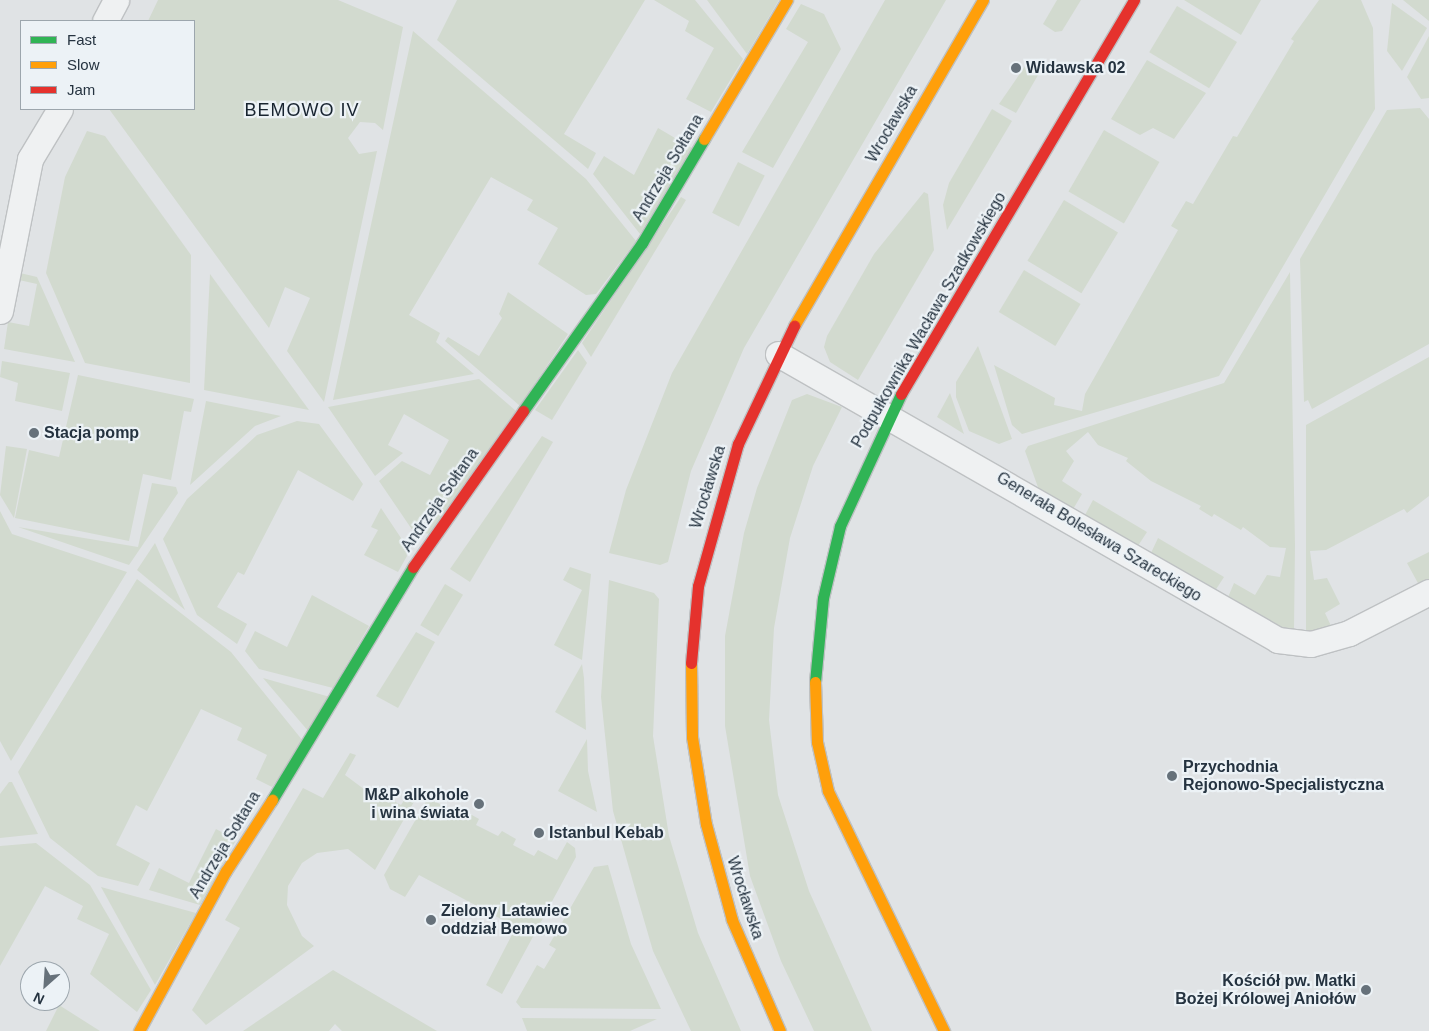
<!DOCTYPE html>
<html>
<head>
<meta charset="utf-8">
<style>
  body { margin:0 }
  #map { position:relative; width:1429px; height:1031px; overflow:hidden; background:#e0e3e5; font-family:Arial,sans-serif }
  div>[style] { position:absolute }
  .green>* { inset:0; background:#d2dacf; transform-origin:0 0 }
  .roads { filter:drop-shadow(1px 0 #bec1c3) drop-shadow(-1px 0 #bec1c3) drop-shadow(0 1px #bec1c3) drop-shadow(0 -1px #bec1c3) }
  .street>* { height:25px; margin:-12.5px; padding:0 12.5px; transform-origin:12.5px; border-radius:12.5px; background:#eff1f2 }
  .fast>* { height:11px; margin:-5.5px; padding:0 5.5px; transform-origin:5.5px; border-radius:5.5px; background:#30b455 }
  .slow>* { height:11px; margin:-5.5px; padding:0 5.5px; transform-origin:5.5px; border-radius:5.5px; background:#ff9f0a }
  .jam>* { height:11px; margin:-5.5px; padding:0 5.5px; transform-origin:5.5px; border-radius:5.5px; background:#e5322d }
  .dots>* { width:14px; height:14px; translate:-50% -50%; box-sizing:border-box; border:2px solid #ecf2f6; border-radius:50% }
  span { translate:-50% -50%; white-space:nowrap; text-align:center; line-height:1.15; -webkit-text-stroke:4.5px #ecf2f6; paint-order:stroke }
  .poi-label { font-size:16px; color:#253340; font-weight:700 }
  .left { translate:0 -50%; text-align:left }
  .right { translate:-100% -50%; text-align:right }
  .street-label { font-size:16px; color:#253340 }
  .neighbourhood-label { font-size:18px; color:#182430; letter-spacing:1px }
  .legend { position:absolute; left:20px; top:20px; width:175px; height:90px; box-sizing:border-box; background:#ecf2f6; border:1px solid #9ca6ad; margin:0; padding:6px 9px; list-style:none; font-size:15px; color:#253340 }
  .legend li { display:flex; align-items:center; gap:10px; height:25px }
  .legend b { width:25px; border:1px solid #9ca6ad }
  .north { position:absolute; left:20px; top:961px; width:50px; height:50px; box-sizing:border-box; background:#ecf2f6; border:1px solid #9ca6ad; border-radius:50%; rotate:206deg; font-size:14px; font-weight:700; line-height:20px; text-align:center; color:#253340 }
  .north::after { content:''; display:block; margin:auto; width:18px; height:22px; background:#66717a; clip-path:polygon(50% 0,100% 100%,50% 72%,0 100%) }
</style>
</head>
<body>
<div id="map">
  <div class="green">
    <i style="clip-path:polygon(158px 0,338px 0,403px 27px,383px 130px,375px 123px,360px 122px,348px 138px,359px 154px,377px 151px,324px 402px,287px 351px,310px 298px,285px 287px,269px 328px,109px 109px,194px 109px,194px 21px,148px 21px)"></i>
    <i style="clip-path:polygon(457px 0,645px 0,564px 134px,596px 153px,588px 169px,437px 40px)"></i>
    <i style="clip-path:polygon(654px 0,695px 0,743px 59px,711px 112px,686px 99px,714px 48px,685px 31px,689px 21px)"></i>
    <i style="clip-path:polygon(707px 0,779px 0,747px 54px)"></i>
    <i style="clip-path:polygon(885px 0,946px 0,744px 348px,691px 471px,668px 562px,660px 565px,609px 553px,626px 490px,672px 373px)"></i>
    <i style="clip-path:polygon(1057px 0,1081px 0,1062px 31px,1055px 32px,1043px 24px)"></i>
    <i style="clip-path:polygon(1184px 0,1261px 0,1241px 35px)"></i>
    <i style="clip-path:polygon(1319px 0,1361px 0,1373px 28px,1375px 109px,1219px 376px,1022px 434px,1012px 425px,994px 365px,1055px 398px,1054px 405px,1082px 411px,1085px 394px,1178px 230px,1171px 226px,1186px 201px,1193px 204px,1233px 136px,1237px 137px,1294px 41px,1291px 39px)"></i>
    <i style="clip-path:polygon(1403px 0,1429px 0,1429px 21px)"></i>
    <i style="clip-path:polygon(1392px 3px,1427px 28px,1402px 71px,1387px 51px)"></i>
    <i style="clip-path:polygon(801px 4px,824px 14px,841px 49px,773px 168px,742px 152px,808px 42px,786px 29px)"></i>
    <i style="left:1177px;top:6px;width:70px;height:54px;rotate:31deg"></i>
    <i style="clip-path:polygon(413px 31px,586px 179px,636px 241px,596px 294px,586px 295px,538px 264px,558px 228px,527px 210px,533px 200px,491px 177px,409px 315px,440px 333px,436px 342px,474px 374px,333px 400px)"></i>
    <i style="clip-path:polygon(1429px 36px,1429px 98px,1421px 99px,1407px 77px)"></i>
    <i style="clip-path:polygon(1030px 59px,1041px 70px,1016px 113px,999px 104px)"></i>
    <i style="clip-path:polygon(1147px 60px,1206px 93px,1174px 139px,1153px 128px,1140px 135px,1111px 119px)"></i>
    <i style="clip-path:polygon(1420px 108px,1429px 119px,1429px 344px,1312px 409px,1308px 400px,1304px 402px,1300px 259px,1387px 110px)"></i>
    <i style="clip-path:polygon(992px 109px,1012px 121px,947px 230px,943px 205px,949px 183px)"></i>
    <i style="clip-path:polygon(658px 128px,692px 148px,640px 234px,593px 174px,604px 156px,634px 175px)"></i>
    <i style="left:1104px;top:130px;width:64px;height:71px;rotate:30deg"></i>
    <i style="clip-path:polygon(87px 131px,105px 136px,191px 255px,190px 383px,85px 363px,46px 273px,65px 177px)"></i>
    <i style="left:738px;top:162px;width:30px;height:57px;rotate:27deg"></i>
    <i style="clip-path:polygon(924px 192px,928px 194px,934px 250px,858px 380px,830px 362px,824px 347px,827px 336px,874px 254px)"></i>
    <i style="clip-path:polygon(681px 197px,686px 200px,591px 357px,582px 343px)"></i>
    <i style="left:1064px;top:200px;width:63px;height:71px;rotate:31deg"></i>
    <i style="left:1024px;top:270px;width:66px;height:49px;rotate:31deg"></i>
    <i style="clip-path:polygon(1290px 272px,1295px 545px,1294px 630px,1266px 626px,1226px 602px,1234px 583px,1255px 595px,1267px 575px,1280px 577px,1286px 548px,1270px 547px,1243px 527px,1241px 530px,1214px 514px,1212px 517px,1199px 509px,1201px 506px,1151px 481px,1126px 461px,1128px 458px,1098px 445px,1088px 432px,1066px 451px,1074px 461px,1062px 481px,1082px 494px,1072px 511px,1039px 490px,1025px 451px,1028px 446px,1224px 383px)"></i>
    <i style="clip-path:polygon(20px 273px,37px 277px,75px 362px,4px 349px,8px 322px,29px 326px,37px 284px,19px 280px)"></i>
    <i style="clip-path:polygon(210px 274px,309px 410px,204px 390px)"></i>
    <i style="clip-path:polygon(508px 292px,568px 334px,520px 406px,445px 341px,448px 337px,479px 356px,502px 318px,499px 314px)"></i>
    <i style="clip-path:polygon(978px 346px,1012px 439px,999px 444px,969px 431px,956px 397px,956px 382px)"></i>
    <i style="clip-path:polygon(578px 350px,587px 363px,552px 420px,535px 410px)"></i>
    <i style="clip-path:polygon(1429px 357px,1429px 496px,1407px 513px,1404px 509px,1326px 550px,1310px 551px,1314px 580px,1327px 578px,1340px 604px,1325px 613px,1332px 628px,1306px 633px,1306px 425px)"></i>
    <i style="clip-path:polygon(2px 361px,70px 373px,62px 411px,15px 401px,18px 383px,0 377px)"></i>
    <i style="clip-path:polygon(78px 375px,194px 399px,191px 412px,184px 411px,171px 480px,143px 474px,129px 541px,15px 518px,29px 450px,59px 457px)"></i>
    <i style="clip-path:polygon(479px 379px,516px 411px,430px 534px,413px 531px,379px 481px,402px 461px,430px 475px,449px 440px,404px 414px,388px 445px,403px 453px,375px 476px,328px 407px)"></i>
    <i style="clip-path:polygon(950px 393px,964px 434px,937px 417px)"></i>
    <i style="clip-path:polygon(807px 394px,842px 407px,813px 466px,790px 538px,774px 628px,769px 720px,778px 795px,809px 891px,872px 1031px,814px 1031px,781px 961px,750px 876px,725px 726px,725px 636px,744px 533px,757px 488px,792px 400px)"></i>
    <i style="clip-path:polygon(206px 401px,281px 416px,255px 426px,190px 485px)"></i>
    <i style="clip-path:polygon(297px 421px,319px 424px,363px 484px,353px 501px,298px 470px,244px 575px,238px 572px,217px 607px,247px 624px,237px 644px,197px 615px,163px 539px,187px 499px,257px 435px)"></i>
    <i style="clip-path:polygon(542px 436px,553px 442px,470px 582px,450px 569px)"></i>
    <i style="clip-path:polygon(6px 446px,27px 449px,14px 518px,0 495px)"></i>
    <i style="clip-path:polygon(152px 483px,176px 487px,178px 493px,129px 565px,18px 527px,138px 547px)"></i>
    <i style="clip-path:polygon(1093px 500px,1147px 532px,1136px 549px,1089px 522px,1085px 515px)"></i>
    <i style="clip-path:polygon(381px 508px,405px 544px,407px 556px,398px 572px,364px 555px,378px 530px,371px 527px)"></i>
    <i style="clip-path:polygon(0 511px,12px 534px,127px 572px,11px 761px,0 741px)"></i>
    <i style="clip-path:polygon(1158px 538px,1224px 577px,1213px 594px,1151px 553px)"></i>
    <i style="clip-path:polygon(155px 543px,185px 610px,137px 570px)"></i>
    <i style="clip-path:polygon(1429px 552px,1429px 580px,1419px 585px,1407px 563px)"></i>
    <i style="clip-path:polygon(570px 567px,591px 574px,582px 660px,554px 645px,582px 590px,563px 580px)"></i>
    <i style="clip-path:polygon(137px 579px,231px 652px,303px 741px,272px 787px,256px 779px,267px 755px,237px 740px,242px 728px,201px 709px,147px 811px,136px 805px,116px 845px,150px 863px,138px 886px,98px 876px,50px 838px,18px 772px)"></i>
    <i style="clip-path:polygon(609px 580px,654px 593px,659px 599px,653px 736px,669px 836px,698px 933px,741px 1031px,691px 1031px,653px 951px,637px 896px,613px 811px,601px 697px)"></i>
    <i style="left:445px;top:584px;width:21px;height:48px;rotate:31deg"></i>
    <i style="clip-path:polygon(312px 595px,369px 626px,333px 688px,259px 669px,245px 651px,255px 631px,287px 647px)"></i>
    <i style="clip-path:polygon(416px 632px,435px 642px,398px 708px,376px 696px)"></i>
    <i style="clip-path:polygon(582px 664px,584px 678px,586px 730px,555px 712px)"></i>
    <i style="clip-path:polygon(263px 678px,330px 697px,309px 732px)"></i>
    <i style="clip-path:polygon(587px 739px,588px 771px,597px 812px,558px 791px)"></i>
    <i style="clip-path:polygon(350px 753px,356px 755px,345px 775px,380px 801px,385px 796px,401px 805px,412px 788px,419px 793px,375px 870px,348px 849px,317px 853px,302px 863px,288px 886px,287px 905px,302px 936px,314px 946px,206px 1025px,192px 1010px,240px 928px,225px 920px,303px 788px,323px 798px)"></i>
    <i style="clip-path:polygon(9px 782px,12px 782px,38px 834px,0 838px,0 794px)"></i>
    <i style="clip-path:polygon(428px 798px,460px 814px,463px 810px,479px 819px,476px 825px,498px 836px,502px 831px,516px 839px,513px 845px,534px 856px,538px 850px,557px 860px,567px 842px,575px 848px,576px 857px,502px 994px,486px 985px,516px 927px,419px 875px,405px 897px,390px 889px,384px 875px)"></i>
    <i style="clip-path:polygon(216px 829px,236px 840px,200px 905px,149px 890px,159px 868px,189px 883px)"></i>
    <i style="clip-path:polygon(36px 843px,90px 885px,151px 990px,137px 1012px,90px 974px,109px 934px,77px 919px,83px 906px,45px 886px,0 966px,0 846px)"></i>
    <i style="clip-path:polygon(608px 865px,631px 944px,661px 1009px,521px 1008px,516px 1002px,537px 965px,544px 969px,556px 949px,549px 945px,594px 867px)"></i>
    <i style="clip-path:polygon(101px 887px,196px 913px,155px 985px)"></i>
    <i style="clip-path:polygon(333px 970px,437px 1031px,342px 1031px,335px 1024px,329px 1031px,243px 1031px)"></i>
    <i style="clip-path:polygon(59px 1005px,100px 1031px,46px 1031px)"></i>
    <i style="clip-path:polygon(522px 1018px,657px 1019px,630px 1031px,527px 1031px)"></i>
  </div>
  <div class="roads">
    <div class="street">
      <i style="left:105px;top:21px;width:24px;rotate:-62deg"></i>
      <i style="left:0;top:311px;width:155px;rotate:-78.8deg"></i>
      <i style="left:30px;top:159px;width:58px;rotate:-59deg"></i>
      <i style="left:778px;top:354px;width:576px;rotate:29.77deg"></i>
      <i style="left:1278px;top:640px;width:33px;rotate:7deg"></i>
      <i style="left:1311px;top:644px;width:40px;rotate:-16deg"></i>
      <i style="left:1349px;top:633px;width:90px;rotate:-27.1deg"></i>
    </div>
    <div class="fast">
      <i style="left:523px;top:411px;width:206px;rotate:-54.7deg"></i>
      <i style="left:642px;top:243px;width:121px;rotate:-59.2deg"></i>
      <i style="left:815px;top:682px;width:84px;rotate:-84.6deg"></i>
      <i style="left:823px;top:598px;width:74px;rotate:-76.7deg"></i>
      <i style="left:840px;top:526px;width:145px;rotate:-65.2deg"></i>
      <i style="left:272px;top:800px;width:272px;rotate:-58.8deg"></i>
    </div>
    <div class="slow">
      <i style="left:704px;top:139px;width:162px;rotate:-59.2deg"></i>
      <i style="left:794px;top:326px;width:377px;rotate:-59.9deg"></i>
      <i style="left:691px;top:663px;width:74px;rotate:89.2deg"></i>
      <i style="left:692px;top:737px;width:88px;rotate:80.9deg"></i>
      <i style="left:706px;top:824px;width:99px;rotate:74.8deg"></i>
      <i style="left:732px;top:920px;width:121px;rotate:66.6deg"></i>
      <i style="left:815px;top:682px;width:60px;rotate:88.1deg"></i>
      <i style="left:817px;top:742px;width:50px;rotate:77.3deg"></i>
      <i style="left:828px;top:791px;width:267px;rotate:64.2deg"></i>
      <i style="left:139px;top:1031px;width:182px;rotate:-61.5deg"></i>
      <i style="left:226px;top:871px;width:85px;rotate:-57.1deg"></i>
    </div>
    <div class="jam">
      <i style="left:901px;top:394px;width:458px;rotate:-59.4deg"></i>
      <i style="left:413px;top:567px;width:191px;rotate:-54.8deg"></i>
      <i style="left:691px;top:663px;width:77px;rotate:-84.8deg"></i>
      <i style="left:698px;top:586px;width:148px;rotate:-74.3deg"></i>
      <i style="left:738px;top:444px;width:131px;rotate:-64.6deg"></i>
    </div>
  </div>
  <div class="dots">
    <i style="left:1016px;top:68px;background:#66717a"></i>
    <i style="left:34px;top:433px;background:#66717a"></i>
    <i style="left:1172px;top:776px;background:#66717a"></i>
    <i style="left:479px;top:804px;background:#66717a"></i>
    <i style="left:539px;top:833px;background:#66717a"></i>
    <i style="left:431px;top:920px;background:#66717a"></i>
    <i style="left:1366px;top:990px;background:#66717a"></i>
  </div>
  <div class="poi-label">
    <span class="left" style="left:1026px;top:68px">Widawska 02</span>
    <span class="left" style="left:44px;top:433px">Stacja pomp</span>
    <span class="left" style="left:1183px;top:776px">Przychodnia<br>Rejonowo-Specjalistyczna</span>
    <span class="right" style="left:469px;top:804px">M&amp;P alkohole<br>i wina świata</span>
    <span class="left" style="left:549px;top:833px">Istanbul Kebab</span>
    <span class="left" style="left:441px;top:920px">Zielony Latawiec<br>oddział Bemowo</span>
    <span class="right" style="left:1356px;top:990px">Kościół pw. Matki<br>Bożej Królowej Aniołów</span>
  </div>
  <div class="street-label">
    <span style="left:892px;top:124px;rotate:-60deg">Wrocławska</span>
    <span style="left:668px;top:168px;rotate:-59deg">Andrzeja Sołtana</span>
    <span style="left:929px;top:320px;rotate:-60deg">Podpułkownika Wacława Szadkowskiego</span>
    <span style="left:708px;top:487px;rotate:-73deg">Wrocławska</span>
    <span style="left:440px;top:500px;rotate:-55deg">Andrzeja Sołtana</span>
    <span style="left:1099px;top:537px;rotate:31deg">Generała Bolesława Szareckiego</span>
    <span style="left:225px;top:845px;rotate:-59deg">Andrzeja Sołtana</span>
    <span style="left:745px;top:898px;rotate:72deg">Wrocławska</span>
  </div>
  <div class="neighbourhood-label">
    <span style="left:302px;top:110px">BEMOWO IV</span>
  </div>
  <ul class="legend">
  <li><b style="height:6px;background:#30b455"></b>Fast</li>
  <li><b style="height:6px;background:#ff9f0a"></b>Slow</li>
  <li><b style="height:6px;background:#e5322d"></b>Jam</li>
  </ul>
  <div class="north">N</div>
</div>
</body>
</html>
